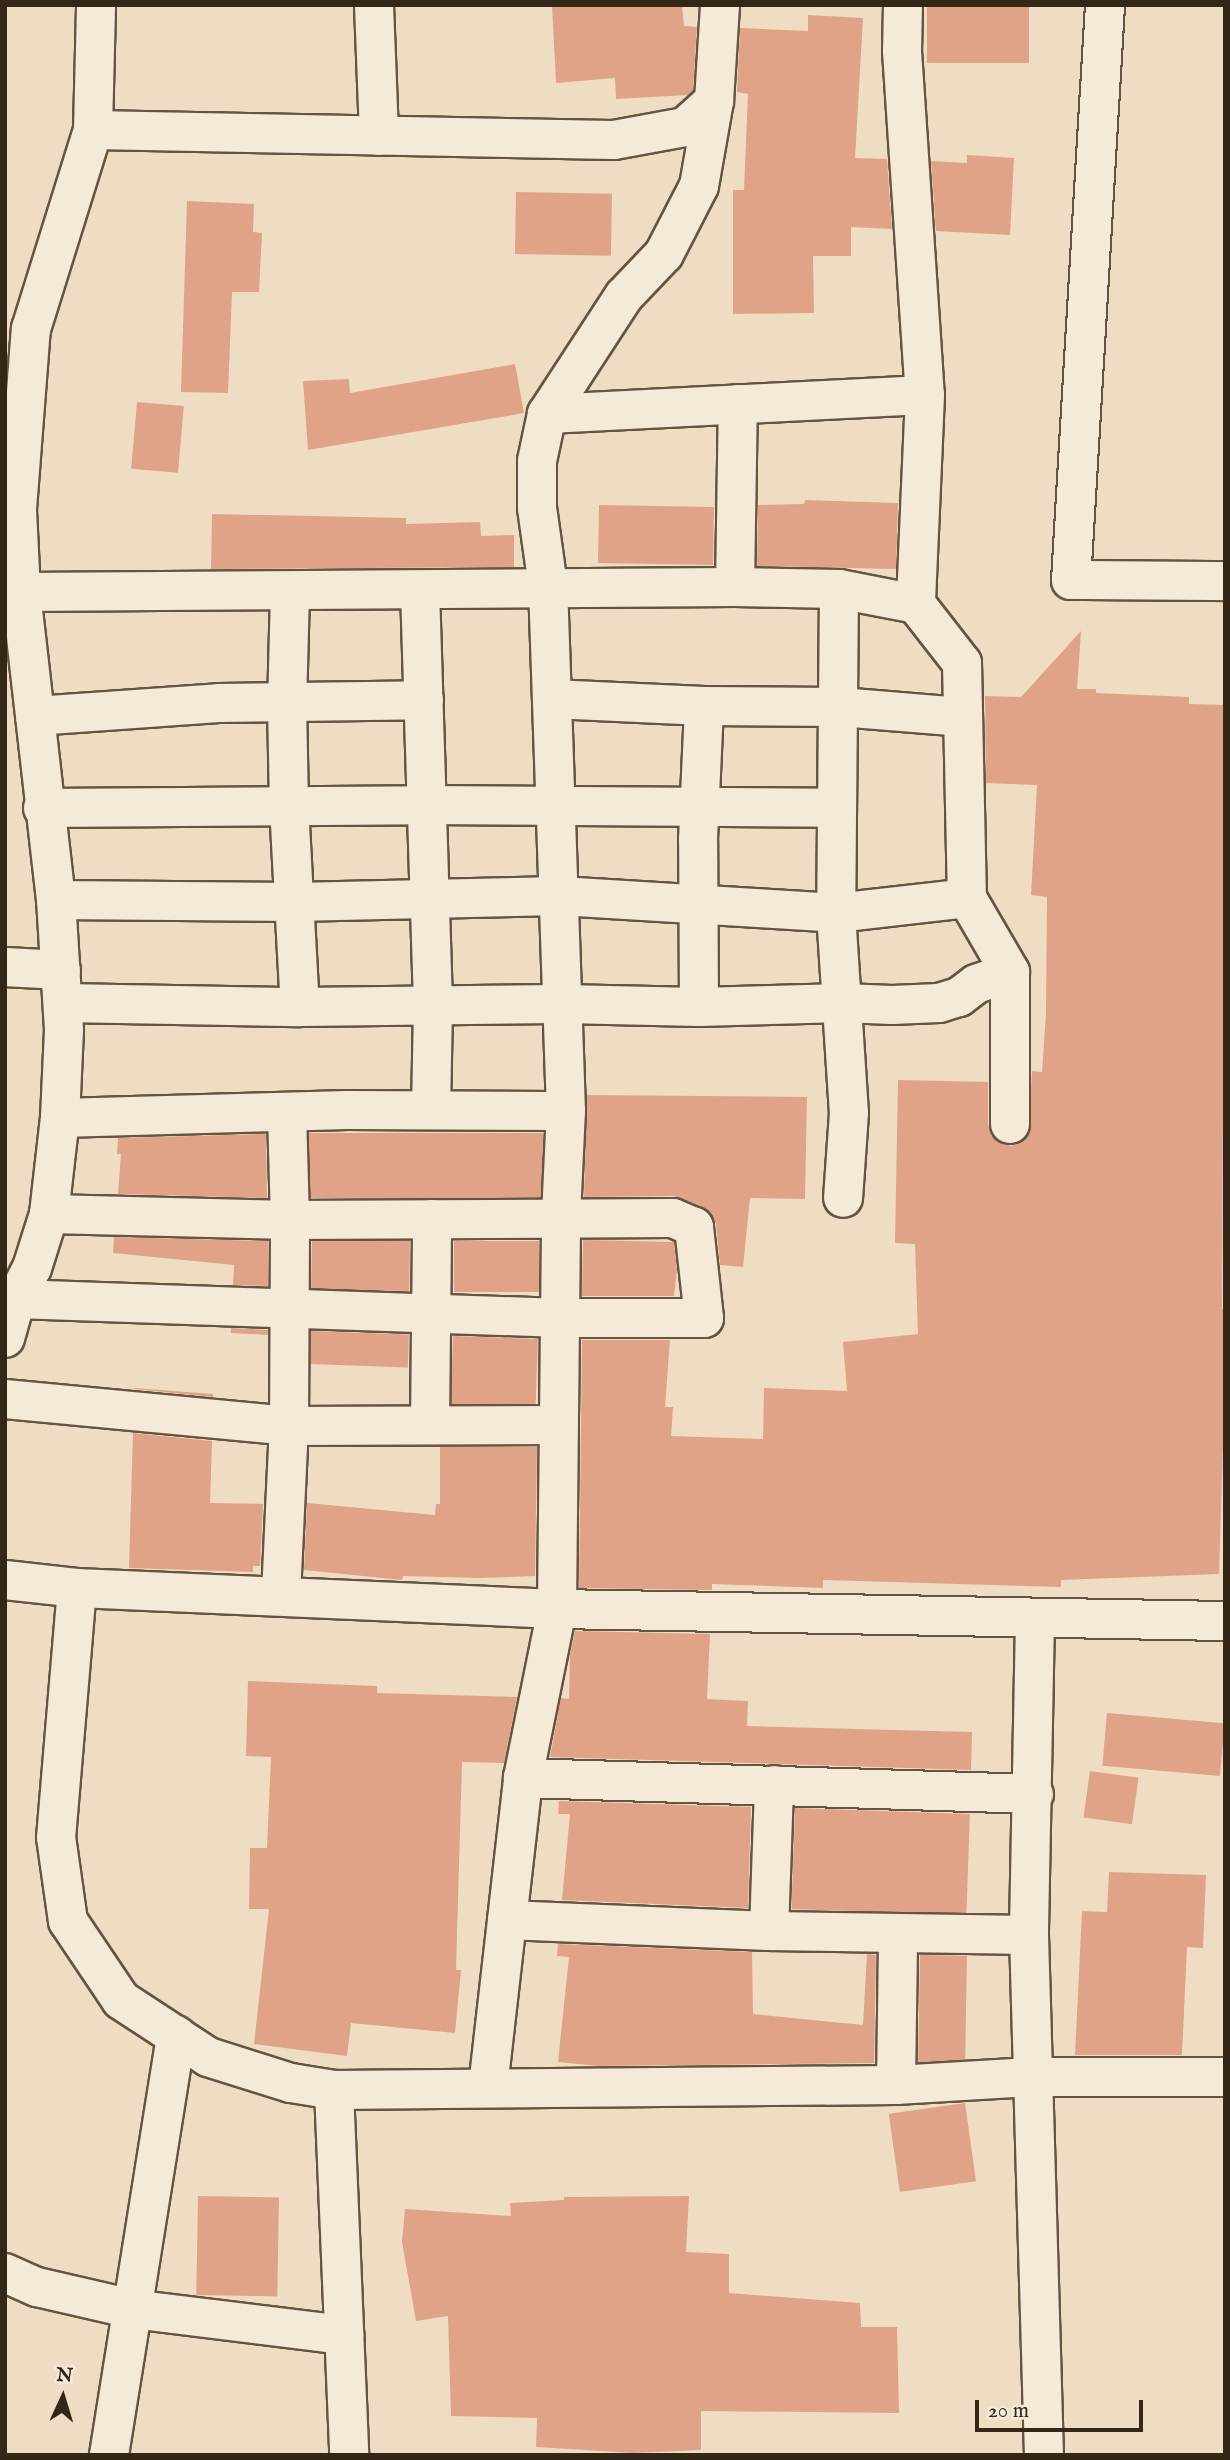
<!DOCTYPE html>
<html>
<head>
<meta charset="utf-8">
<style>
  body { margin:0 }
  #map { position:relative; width:1230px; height:2460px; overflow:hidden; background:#efddc3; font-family:"IM FELL English",serif }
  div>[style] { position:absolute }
  .building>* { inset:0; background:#e0a387; transform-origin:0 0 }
  .roads { filter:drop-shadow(2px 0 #645442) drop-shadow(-2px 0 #645442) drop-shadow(0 2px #645442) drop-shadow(0 -2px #645442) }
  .minor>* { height:38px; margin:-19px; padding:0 19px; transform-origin:19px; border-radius:19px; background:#f5e9d8 }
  span { translate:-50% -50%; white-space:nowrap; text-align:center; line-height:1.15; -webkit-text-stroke:5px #f5e9d8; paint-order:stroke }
  .frame { position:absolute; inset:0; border:7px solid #352717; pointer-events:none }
  .north { position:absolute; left:28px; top:2362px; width:70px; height:70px; -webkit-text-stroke:5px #f5e9d8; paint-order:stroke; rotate:4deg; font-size:19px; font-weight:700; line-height:28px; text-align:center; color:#352717 }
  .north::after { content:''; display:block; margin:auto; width:24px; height:32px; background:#352717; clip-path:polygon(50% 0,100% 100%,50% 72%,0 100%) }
  .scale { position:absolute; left:975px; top:2400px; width:168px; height:32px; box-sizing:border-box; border:4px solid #352717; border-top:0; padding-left:9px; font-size:21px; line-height:24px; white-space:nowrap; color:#352717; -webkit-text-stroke:5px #f5e9d8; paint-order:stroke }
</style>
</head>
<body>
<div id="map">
  <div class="building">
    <i style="clip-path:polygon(552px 5px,682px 5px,684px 26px,697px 27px,693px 91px,688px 95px,616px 99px,615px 78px,556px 83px)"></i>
    <i style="left:927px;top:5px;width:102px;height:58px"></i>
    <i style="clip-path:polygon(808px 15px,863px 18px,855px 158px,887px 159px,892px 229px,851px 227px,851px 256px,813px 256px,814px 313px,733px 314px,733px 190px,744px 190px,748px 94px,737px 92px,740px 28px,808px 31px)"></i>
    <i style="clip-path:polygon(967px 155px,1014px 158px,1010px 235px,936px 231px,931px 161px,967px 163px)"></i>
    <i style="left:516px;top:192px;width:96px;height:62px;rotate:1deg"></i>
    <i style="clip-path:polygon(187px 201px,254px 204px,253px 232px,262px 233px,259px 292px,232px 292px,228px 393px,181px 392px)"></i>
    <i style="clip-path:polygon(515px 364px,524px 413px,308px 450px,303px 381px,349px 379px,350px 393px)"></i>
    <i style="left:137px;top:402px;width:47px;height:67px;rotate:5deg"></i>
    <i style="clip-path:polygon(805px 500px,898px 503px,896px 569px,757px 566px,758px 505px,804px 504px)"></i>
    <i style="left:714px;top:507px;width:58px;height:115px;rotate:91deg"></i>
    <i style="clip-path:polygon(212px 514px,406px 518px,406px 524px,480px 522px,481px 536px,514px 535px,514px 567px,211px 569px)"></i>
    <i style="clip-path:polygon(1081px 631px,1077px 689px,1096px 689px,1096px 693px,1189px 697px,1189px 704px,1225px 705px,1222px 1309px,1225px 1309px,1225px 1383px,1219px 1574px,1061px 1580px,1061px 1587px,823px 1580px,823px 1588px,712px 1584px,712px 1590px,579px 1588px,582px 1340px,670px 1340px,665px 1407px,673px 1407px,671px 1436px,763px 1439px,764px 1388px,847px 1391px,843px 1342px,918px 1334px,915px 1244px,895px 1243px,898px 1080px,988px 1082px,988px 1124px,991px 1135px,1000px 1143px,1011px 1146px,1021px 1143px,1029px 1134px,1032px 1071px,1042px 1072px,1046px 1013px,1047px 897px,1031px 895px,1037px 785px,986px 783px,985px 696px,1021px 697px)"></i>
    <i style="clip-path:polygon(587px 1095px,807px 1097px,805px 1199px,750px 1198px,743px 1267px,720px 1265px,716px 1224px,711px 1213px,703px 1207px,673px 1196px,584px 1197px)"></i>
    <i style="left:309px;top:1133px;width:234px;height:65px"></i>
    <i style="clip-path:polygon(266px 1134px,267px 1198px,118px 1194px,121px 1154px,117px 1154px,118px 1138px)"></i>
    <i style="clip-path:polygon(114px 1237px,268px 1241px,268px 1286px,233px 1285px,234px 1265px,113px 1253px)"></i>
    <i style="clip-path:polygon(583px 1240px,674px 1242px,677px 1269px,674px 1296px,582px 1296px)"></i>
    <i style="left:410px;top:1241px;width:50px;height:98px;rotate:91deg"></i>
    <i style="left:454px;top:1241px;width:85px;height:51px"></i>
    <i style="left:231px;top:1328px;width:37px;height:5px;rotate:3deg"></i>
    <i style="left:311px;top:1331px;width:98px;height:33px;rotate:2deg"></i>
    <i style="left:453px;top:1336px;width:85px;height:68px;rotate:2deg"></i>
    <i style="clip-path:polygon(134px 1388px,213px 1394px,213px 1397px,134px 1389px)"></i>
    <i style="clip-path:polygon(133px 1433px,212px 1441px,210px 1503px,263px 1504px,260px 1566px,253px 1566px,253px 1572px,129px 1568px)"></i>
    <i style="clip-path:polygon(440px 1447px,537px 1447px,535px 1576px,480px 1578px,403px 1576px,402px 1580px,304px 1570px,307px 1503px,435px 1515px,436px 1504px,440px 1504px)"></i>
    <i style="clip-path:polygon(575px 1631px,710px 1634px,707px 1699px,748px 1701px,747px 1726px,972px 1732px,971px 1770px,550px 1757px,561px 1698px,569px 1699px,570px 1655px)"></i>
    <i style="clip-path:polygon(248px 1681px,377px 1686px,377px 1693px,517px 1697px,504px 1763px,462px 1762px,456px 1970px,461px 1970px,455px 2033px,351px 2023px,347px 2056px,254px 2044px,269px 1909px,249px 1909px,250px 1848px,267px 1848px,271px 1757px,246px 1756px)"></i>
    <i style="left:1107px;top:1713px;width:118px;height:53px;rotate:5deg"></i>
    <i style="left:1090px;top:1771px;width:49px;height:47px;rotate:8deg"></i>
    <i style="clip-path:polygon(559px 1801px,751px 1807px,748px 1908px,562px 1900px,570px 1814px,558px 1814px)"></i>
    <i style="left:795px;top:1808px;width:175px;height:101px;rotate:2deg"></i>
    <i style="clip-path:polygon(1109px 1872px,1206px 1875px,1203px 1948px,1187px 1947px,1182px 2055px,1075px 2055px,1082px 1911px,1107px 1912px)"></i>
    <i style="clip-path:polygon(558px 1944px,752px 1952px,753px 2014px,863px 2025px,867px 1954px,876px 1955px,874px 2063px,599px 2066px,558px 2062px,569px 1957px,557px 1956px)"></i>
    <i style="left:920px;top:1955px;width:47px;height:107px;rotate:1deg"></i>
    <i style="left:965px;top:2103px;width:79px;height:77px;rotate:82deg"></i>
    <i style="left:198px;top:2196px;width:81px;height:99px;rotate:1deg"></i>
    <i style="clip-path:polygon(689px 2196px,686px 2252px,729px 2254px,729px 2293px,860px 2303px,861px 2327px,897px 2327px,899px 2413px,701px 2411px,701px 2450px,633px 2453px,536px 2447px,537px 2418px,451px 2416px,448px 2316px,416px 2321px,402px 2242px,405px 2209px,511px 2216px,510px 2203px,564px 2200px,564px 2197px)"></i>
  </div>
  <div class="roads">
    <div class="minor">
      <i style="left:374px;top:5px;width:131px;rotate:87.8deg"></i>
      <i style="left:903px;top:5px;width:46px;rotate:91.2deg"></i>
      <i style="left:902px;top:51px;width:345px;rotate:86.2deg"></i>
      <i style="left:925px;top:395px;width:209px;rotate:92.5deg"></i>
      <i style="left:1105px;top:5px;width:576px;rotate:93.38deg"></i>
      <i style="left:1071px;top:580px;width:154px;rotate:0.4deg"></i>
      <i style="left:93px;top:130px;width:521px;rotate:1.1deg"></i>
      <i style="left:614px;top:140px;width:72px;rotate:-10.4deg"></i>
      <i style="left:685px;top:127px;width:39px;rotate:-42deg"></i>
      <i style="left:547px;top:414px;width:378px;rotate:-2.9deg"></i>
      <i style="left:735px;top:587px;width:183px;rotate:-89.1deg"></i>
      <i style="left:839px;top:589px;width:324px;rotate:90.5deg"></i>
      <i style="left:836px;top:913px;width:200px;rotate:86.3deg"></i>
      <i style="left:849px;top:1113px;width:85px;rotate:94deg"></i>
      <i style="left:420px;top:590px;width:417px;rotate:88.2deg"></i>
      <i style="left:433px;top:1007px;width:103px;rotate:91.1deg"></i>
      <i style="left:21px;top:592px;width:714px;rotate:-0.4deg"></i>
      <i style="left:735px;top:587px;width:104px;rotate:1.1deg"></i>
      <i style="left:839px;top:589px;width:78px;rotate:11deg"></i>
      <i style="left:916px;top:604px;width:75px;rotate:52.1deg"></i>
      <i style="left:962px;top:663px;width:235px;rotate:88.8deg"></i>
      <i style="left:967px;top:898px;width:86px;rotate:59.8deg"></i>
      <i style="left:1010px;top:972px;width:152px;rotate:90deg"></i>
      <i style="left:290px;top:592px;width:111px;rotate:91.5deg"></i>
      <i style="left:287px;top:703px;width:103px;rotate:88.9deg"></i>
      <i style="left:289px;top:806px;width:201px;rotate:86.9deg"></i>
      <i style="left:552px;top:699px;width:152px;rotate:2.6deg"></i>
      <i style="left:704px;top:706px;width:136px;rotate:0.4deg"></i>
      <i style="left:840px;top:707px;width:121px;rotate:4.7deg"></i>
      <i style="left:35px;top:716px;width:184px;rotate:-4deg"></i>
      <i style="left:219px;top:703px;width:205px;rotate:-0.8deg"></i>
      <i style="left:43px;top:808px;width:384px;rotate:-0.4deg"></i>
      <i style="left:427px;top:805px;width:408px;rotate:0.4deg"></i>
      <i style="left:56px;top:900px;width:239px;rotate:0.5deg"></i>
      <i style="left:295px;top:902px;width:265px;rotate:-1.3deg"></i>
      <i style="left:560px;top:896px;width:277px;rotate:3.5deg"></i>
      <i style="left:836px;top:913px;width:132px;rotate:-6.5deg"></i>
      <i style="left:5px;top:967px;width:56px;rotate:3.1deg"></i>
      <i style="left:63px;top:1003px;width:237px;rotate:1deg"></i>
      <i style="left:300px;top:1007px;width:263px;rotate:-0.7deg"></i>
      <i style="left:563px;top:1004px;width:136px;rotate:1.3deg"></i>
      <i style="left:699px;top:1007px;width:144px;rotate:-1.6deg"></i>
      <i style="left:843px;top:1003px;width:49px;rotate:2.3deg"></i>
      <i style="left:892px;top:1005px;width:47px;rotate:-2.4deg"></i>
      <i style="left:939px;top:1003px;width:21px;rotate:-17deg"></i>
      <i style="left:959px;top:997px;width:21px;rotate:-37deg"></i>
      <i style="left:976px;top:984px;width:36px;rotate:-19deg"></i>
      <i style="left:699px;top:1007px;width:167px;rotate:-90.3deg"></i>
      <i style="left:698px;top:840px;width:134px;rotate:-87.4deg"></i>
      <i style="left:60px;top:1118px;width:287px;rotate:-1.6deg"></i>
      <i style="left:347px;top:1110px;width:219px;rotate:0.3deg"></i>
      <i style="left:16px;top:1299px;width:545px;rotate:2deg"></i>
      <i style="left:561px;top:1318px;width:143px"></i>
      <i style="left:704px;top:1318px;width:92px;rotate:-96.3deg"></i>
      <i style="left:694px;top:1227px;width:23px;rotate:-157deg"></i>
      <i style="left:673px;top:1218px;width:383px;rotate:179.7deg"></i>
      <i style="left:290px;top:1220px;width:241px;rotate:-178.6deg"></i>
      <i style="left:5px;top:1338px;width:41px;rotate:-74.2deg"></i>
      <i style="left:16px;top:1299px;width:35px;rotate:-63deg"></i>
      <i style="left:32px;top:1268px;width:57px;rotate:-72.5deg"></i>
      <i style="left:49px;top:1214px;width:97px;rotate:-83.5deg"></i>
      <i style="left:60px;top:1118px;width:88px;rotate:-87.4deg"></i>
      <i style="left:64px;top:1030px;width:130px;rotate:-93.5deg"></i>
      <i style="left:56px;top:900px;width:310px;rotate:-96.5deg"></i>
      <i style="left:21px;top:592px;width:83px;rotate:-92.8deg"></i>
      <i style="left:17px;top:509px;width:181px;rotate:-85.6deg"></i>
      <i style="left:31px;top:329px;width:208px;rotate:-72.7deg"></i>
      <i style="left:93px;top:130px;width:125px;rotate:-88.6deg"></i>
      <i style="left:5px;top:1399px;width:285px;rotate:5.4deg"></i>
      <i style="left:289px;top:1426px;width:269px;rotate:-0.2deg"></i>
      <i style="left:430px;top:1425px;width:206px;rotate:-89.4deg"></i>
      <i style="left:5px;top:1580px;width:72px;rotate:6.3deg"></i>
      <i style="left:77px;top:1588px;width:480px;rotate:2.5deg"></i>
      <i style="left:557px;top:1609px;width:668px;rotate:1.03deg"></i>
      <i style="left:77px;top:1588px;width:250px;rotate:94.8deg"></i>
      <i style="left:56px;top:1837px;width:85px;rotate:81.9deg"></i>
      <i style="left:68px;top:1921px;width:95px;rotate:56.1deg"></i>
      <i style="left:121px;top:2000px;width:104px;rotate:33.2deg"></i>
      <i style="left:208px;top:2057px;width:87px;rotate:17.4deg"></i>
      <i style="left:291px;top:2083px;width:44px;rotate:9.2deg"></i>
      <i style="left:334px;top:2090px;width:562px;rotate:-0.51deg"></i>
      <i style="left:896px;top:2085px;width:135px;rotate:-3.4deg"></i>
      <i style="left:1031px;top:2077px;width:194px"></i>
      <i style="left:281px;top:1595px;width:169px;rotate:-87.3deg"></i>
      <i style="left:289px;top:1426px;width:206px;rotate:-89.7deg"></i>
      <i style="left:290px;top:1220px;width:108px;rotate:-91.6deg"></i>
      <i style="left:1035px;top:1618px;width:317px;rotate:91.1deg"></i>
      <i style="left:1029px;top:1935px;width:520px;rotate:88.35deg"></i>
      <i style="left:523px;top:1778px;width:511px;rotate:1.79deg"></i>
      <i style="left:507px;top:1920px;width:262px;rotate:2.4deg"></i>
      <i style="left:769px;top:1931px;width:260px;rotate:0.9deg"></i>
      <i style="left:769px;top:1931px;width:146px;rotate:-88deg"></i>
      <i style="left:896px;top:2085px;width:151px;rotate:-89.2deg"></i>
      <i style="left:488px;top:2087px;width:311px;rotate:-83.5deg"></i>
      <i style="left:523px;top:1778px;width:172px;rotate:-78.6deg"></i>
      <i style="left:557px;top:1609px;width:393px;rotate:-89.4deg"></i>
      <i style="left:561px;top:1216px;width:105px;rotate:-87.3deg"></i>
      <i style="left:566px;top:1111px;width:525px;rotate:-91.96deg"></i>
      <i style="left:548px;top:586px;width:79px;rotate:-98deg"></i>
      <i style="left:537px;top:508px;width:47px;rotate:-90deg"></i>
      <i style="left:537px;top:461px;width:48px;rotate:-78deg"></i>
      <i style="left:547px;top:414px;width:141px;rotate:-56.9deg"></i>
      <i style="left:624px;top:296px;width:58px;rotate:-46.4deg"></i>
      <i style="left:664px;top:254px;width:76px;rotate:-62.8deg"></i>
      <i style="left:699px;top:186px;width:86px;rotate:-80deg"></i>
      <i style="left:714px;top:101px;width:96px;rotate:-86.4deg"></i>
      <i style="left:334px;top:2090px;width:365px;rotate:87.6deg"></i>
      <i style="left:5px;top:2273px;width:35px;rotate:24deg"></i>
      <i style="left:37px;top:2287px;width:98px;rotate:13deg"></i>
      <i style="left:132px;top:2309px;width:214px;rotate:7deg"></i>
      <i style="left:109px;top:2455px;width:425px;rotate:-80.9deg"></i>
    </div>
  </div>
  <div class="frame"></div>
  <div class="north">N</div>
  <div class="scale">20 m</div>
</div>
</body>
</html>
